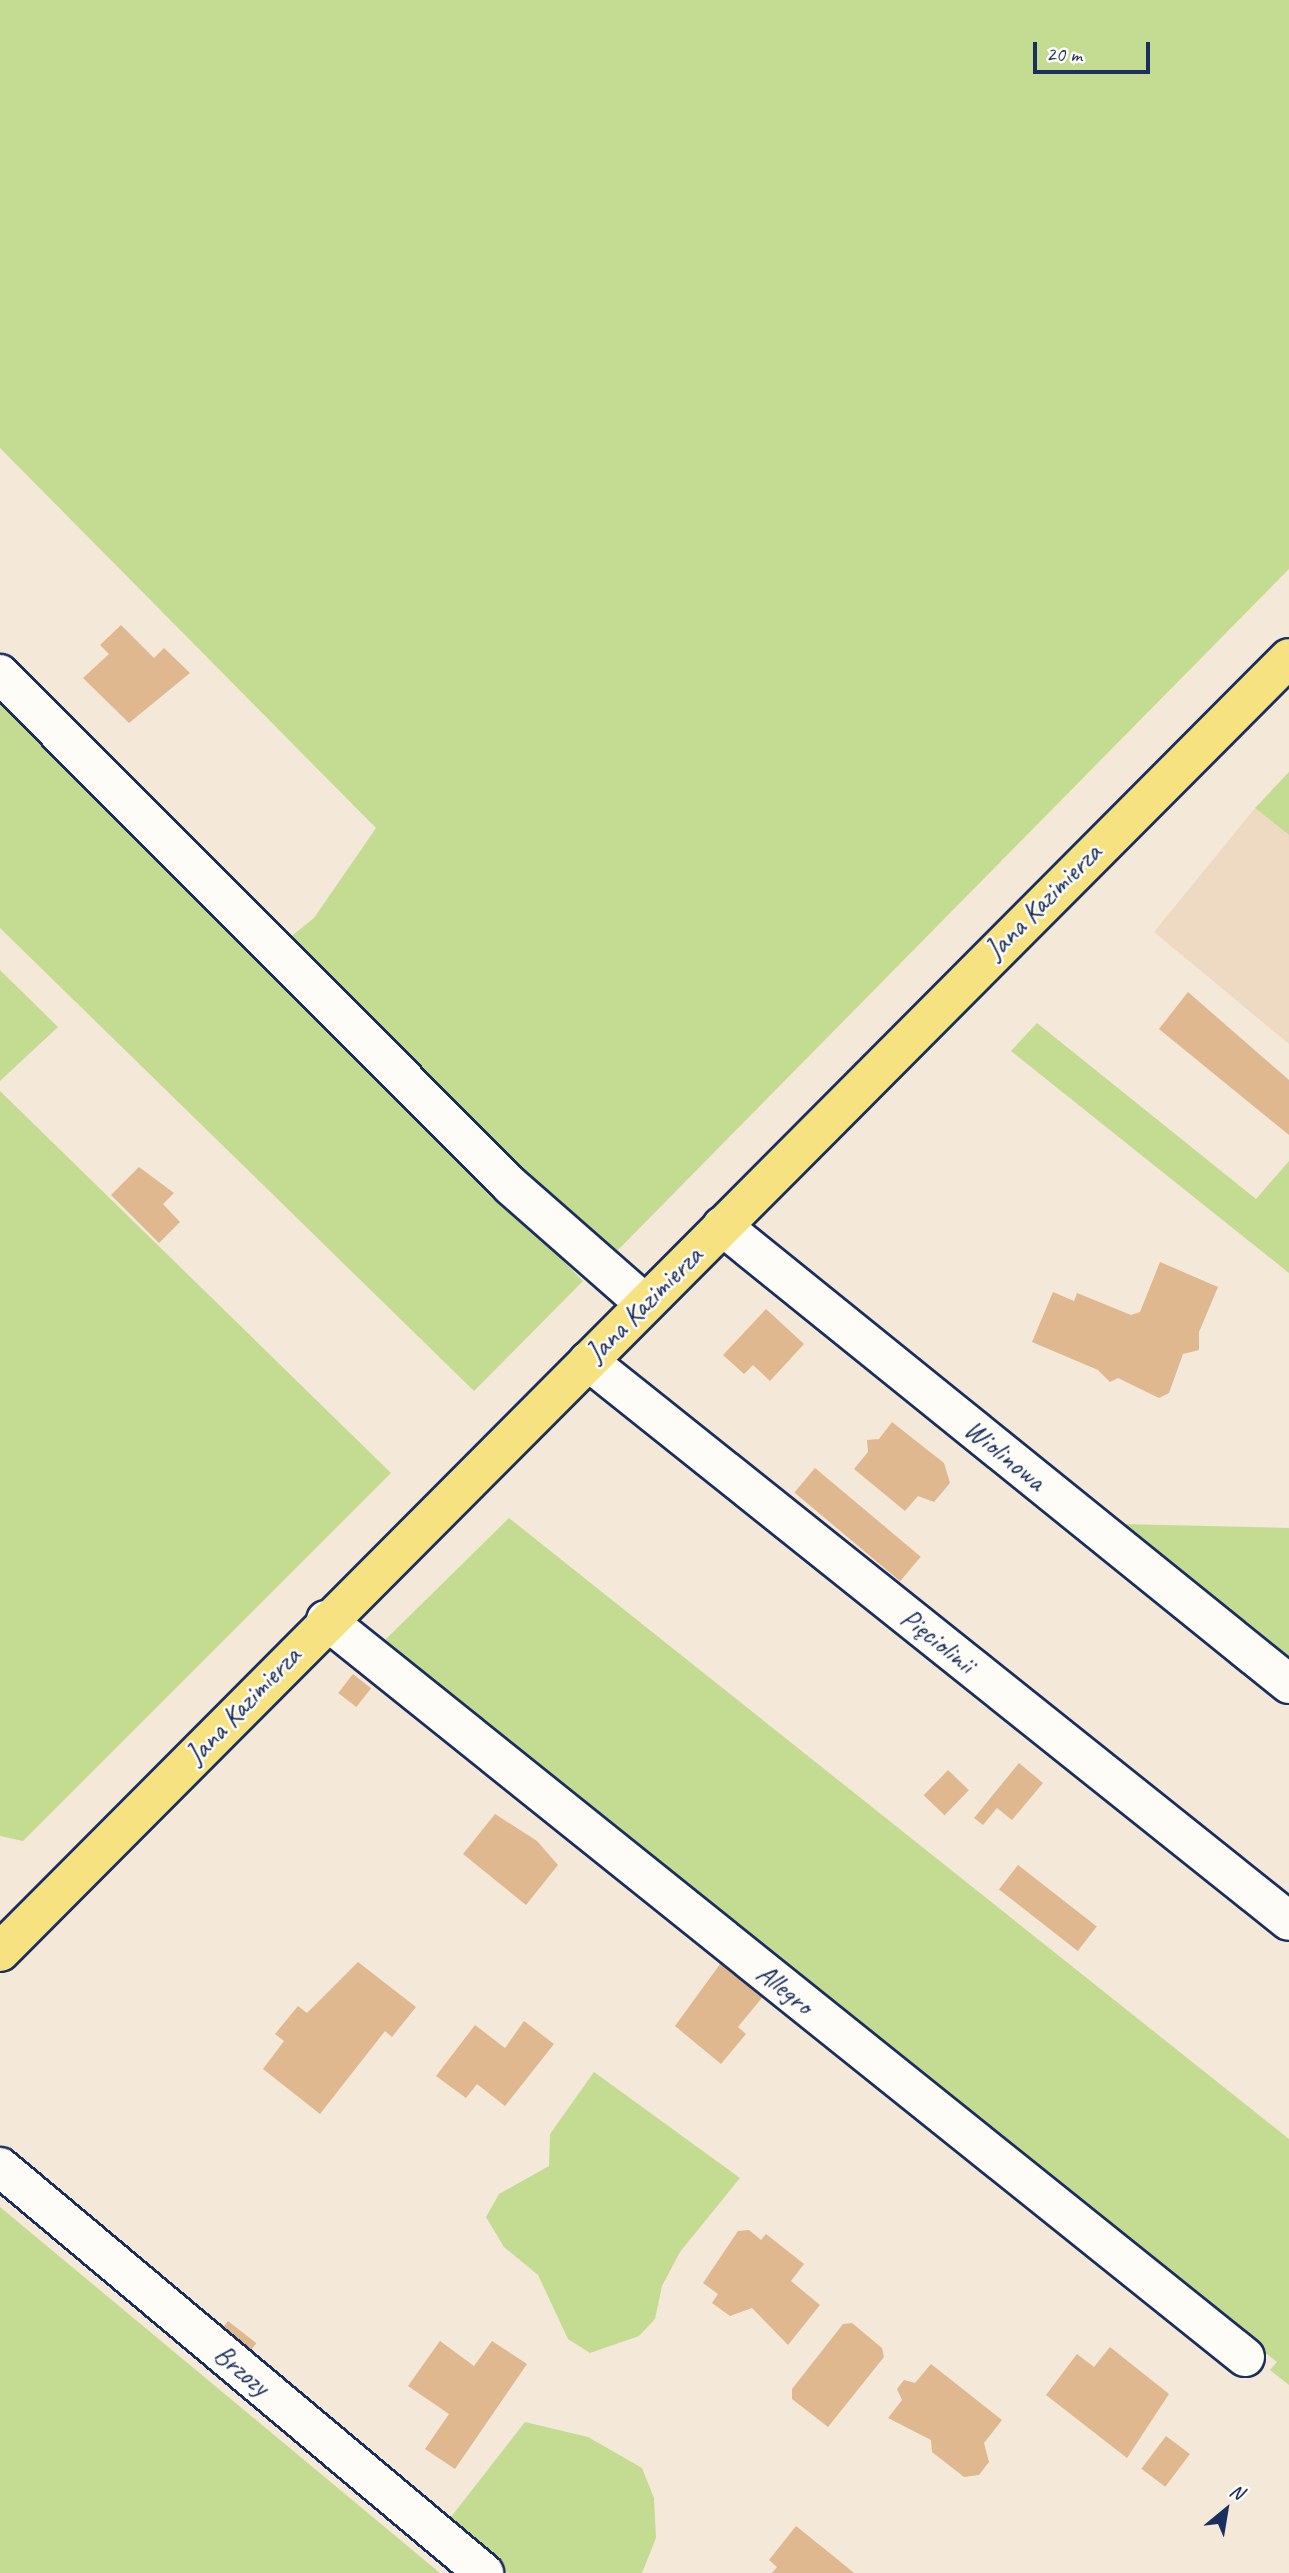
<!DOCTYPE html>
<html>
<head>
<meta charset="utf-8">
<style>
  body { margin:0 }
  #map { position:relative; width:1289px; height:2573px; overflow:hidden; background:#f4e8d8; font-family:Caveat,sans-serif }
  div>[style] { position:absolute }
  .built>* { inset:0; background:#eedac2 }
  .green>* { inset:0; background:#c4dc92 }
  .building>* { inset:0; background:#e0b890; transform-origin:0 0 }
  .roads { filter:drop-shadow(2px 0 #1b2f5e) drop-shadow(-2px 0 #1b2f5e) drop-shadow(0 2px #1b2f5e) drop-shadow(0 -2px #1b2f5e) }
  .minor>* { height:38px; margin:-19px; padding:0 19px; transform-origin:19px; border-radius:19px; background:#fdfcf7 }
  .major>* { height:38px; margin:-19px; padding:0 19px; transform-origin:19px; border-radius:19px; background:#f6e281 }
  span { translate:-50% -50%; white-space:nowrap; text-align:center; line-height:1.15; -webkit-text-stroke:5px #fdfcf7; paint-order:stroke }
  .street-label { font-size:28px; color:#1b2f5e }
  .north { position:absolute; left:1191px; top:2475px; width:70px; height:70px; -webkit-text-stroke:5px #fdfcf7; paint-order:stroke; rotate:30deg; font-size:19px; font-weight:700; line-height:28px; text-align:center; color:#1b2f5e }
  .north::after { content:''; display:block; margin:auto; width:24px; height:32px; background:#1b2f5e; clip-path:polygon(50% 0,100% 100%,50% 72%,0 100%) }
  .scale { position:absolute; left:1033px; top:42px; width:117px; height:32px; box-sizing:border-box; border:4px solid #1b2f5e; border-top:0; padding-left:9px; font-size:21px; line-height:24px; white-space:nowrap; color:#1b2f5e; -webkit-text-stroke:5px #fdfcf7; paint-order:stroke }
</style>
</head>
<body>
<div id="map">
  <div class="built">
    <i style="clip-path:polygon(1255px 808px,1289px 835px,1289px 1044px,1154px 932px)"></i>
  </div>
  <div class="green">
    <i style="clip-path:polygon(0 0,1289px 0,1289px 569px,613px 1255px,532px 1194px,283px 943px,314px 918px,376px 828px,0 448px)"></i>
    <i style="clip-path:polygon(0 692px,583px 1281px,474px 1391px,0 928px)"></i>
    <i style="clip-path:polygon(1289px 772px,1289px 835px,1255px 808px)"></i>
    <i style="clip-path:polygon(0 970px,58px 1027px,0 1081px)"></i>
    <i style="clip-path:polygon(1037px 1023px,1256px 1199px,1289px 1161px,1289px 1273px,1011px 1051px)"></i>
    <i style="clip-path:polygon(0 1091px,391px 1473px,23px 1841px,0 1836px)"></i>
    <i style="clip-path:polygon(509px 1518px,1289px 2139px,1289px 2385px,1270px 2370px,1277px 2362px,380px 1645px)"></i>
    <i style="clip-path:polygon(1121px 1524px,1289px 1528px,1289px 1661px)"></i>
    <i style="clip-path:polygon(594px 2072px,740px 2178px,680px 2252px,662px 2286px,655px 2319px,639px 2336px,590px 2353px,568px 2339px,538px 2275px,504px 2247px,486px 2217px,499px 2194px,549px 2166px,550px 2134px)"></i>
    <i style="clip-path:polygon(0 2207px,440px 2573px,0 2573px)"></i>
    <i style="clip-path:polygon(525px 2422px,588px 2437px,642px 2468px,654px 2498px,656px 2538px,642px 2573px,508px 2573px,447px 2522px)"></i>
  </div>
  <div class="building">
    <i style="clip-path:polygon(121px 625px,154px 658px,164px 648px,190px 673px,129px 723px,83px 678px,109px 654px,100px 645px)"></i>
    <i style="clip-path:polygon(1188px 992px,1289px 1080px,1289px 1135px,1159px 1029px)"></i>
    <i style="clip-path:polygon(139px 1167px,174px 1193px,163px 1204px,180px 1222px,159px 1243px,111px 1195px)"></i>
    <i style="clip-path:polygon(1160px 1262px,1218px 1287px,1199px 1332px,1199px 1350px,1183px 1354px,1169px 1393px,1159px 1398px,1118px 1378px,1110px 1382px,1098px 1370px,1032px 1342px,1053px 1292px,1074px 1301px,1077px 1293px,1131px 1315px,1140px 1312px)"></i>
    <i style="clip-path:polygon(766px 1309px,804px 1344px,770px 1381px,753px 1365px,744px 1374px,723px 1355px)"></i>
    <i style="clip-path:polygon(892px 1422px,944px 1463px,950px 1483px,934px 1502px,918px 1496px,905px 1511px,854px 1469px,868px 1452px,867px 1440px,879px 1439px)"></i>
    <i style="left:815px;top:1468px;width:138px;height:32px;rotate:40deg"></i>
    <i style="left:353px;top:1674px;width:23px;height:24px;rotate:38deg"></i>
    <i style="clip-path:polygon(1019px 1763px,1043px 1783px,1012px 1820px,997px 1808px,983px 1825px,974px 1818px)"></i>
    <i style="left:948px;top:1770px;width:29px;height:35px;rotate:44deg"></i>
    <i style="clip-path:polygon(495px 1814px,537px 1841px,558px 1865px,526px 1905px,463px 1854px)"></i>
    <i style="left:1018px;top:1865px;width:100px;height:31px;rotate:38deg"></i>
    <i style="clip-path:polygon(723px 1960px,765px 1994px,738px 2027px,746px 2034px,721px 2064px,675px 2026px)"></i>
    <i style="clip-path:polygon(358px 1962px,416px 2007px,392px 2037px,385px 2031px,320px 2114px,263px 2069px,284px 2041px,275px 2034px,298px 2006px,307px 2013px)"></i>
    <i style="clip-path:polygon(524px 2021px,554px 2044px,505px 2106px,477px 2084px,466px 2098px,436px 2076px,475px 2025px,505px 2048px)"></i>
    <i style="clip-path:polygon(749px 2230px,761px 2240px,766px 2234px,804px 2264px,791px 2281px,820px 2305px,788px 2345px,752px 2308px,730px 2316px,712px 2303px,718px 2294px,703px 2283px,738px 2231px)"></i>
    <i style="left:228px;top:2321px;width:36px;height:20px;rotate:38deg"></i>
    <i style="clip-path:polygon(852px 2323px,882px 2348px,884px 2357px,828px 2427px,792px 2399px,792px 2389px,843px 2324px)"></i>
    <i style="clip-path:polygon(440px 2341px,474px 2366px,492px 2341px,527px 2364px,455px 2469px,425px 2449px,449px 2414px,408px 2386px)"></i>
    <i style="clip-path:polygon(1110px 2347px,1169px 2394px,1127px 2458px,1046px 2395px,1077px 2354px,1094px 2367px)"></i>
    <i style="clip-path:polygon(931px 2364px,1002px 2420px,984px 2443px,989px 2462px,979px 2475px,964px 2477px,932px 2452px,931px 2440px,888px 2418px,902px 2400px,897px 2389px,904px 2380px,915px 2383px)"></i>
    <i style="left:1166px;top:2436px;width:30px;height:41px;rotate:37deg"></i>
    <i style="clip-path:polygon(796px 2526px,837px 2559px,854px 2573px,772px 2573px,777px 2567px,769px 2560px)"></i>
  </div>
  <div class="roads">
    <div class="minor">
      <i style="left:0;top:674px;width:723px;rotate:45.06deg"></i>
      <i style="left:511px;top:1186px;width:177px;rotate:41.3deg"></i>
      <i style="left:722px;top:1226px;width:729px;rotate:38.93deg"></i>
      <i style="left:588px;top:1361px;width:897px;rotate:38.62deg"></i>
      <i style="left:326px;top:1620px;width:1178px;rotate:38.73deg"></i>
      <i style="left:0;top:2167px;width:632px;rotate:39.99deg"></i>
    </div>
    <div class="major">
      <i style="left:0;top:1952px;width:1826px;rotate:-45.11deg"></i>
    </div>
  </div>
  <div class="street-label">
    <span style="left:1043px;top:901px;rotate:-45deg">Jana Kazimierza</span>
    <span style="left:644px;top:1304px;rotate:-45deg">Jana Kazimierza</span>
    <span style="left:1005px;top:1455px;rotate:39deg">Wiolinowa</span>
    <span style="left:938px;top:1641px;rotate:39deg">Pięciolinii</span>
    <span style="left:243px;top:1705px;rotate:-46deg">Jana Kazimierza</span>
    <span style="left:785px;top:1989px;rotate:39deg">Allegro</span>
    <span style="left:242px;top:2370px;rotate:40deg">Brzozy</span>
  </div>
  <div class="north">N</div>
  <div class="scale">20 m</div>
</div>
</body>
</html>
